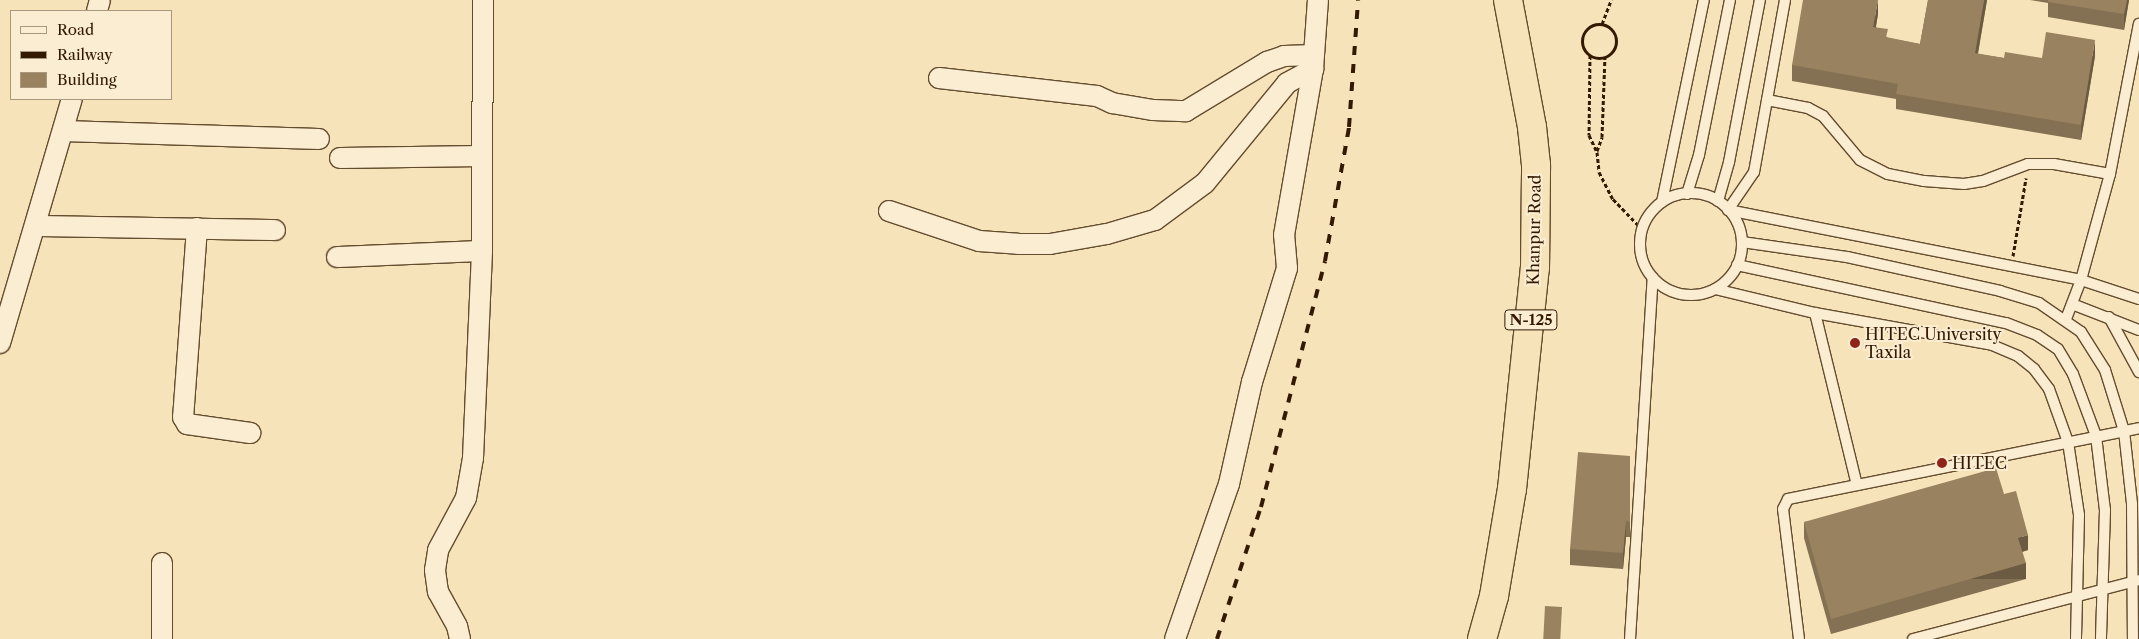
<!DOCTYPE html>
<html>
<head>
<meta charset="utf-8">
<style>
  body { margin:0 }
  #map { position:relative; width:2139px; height:639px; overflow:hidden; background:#f7e3b9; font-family:"Libre Caslon Text",serif }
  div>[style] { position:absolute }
  .path>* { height:3px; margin-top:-1.5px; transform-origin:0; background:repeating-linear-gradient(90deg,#331900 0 4px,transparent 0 6.5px) }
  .path>.ring { margin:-1.5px; padding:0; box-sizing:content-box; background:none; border:3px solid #331900; border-radius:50% }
  .roads { filter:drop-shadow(1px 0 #644c2e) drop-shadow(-1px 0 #644c2e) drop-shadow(0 1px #644c2e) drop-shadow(0 -1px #644c2e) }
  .lane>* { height:10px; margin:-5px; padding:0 5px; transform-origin:5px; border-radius:5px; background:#faedd2 }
  .lane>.ring { margin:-5px; padding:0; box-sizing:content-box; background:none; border:10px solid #faedd2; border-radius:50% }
  .street>* { height:20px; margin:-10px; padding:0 10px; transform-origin:10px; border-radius:10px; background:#faedd2 }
  .highway>* { height:28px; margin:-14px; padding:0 14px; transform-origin:14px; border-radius:14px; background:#f7e3b9 }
  .rail>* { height:4px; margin-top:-2px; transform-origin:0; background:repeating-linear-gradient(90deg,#331900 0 9px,transparent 0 18px) }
  .wall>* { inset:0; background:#847053 }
  .shaded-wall>* { inset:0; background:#6b5b43; transform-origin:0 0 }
  .building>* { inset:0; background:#998260; transform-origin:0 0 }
  .dots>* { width:14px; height:14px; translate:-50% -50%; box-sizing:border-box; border:2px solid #faedd2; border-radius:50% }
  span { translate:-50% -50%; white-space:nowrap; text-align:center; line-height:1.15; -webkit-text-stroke:4px #faedd2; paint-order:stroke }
  .shield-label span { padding:1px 4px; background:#faedd2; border:1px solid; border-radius:4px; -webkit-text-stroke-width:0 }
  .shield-label { font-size:15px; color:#331900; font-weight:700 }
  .street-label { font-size:16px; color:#331900 }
  .poi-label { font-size:16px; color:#331900 }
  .left { translate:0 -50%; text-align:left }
  .legend { position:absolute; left:10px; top:10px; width:162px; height:90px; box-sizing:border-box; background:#faedd2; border:1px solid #aa987e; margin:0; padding:6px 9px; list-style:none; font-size:15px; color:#331900 }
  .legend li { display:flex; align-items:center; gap:10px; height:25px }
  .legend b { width:25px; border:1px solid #aa987e }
</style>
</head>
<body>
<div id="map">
  <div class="path">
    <i style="left:1602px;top:24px;width:26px;rotate:-69deg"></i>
    <i class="ring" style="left:1582px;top:24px;width:31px;height:31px"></i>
    <i style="left:1590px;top:55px;width:80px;rotate:90.7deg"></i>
    <i style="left:1589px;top:135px;width:19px;rotate:65deg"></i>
    <i style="left:1597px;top:152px;width:20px;rotate:84deg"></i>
    <i style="left:1599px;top:172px;width:30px;rotate:63deg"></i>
    <i style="left:1613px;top:199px;width:42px;rotate:46deg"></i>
    <i style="left:1597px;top:151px;width:15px;rotate:-70deg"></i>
    <i style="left:1602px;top:137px;width:80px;rotate:-87.9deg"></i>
    <i style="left:2013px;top:256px;width:79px;rotate:-80.5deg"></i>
  </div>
  <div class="roads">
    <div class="lane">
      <i style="left:1785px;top:0;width:175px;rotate:100.2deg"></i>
      <i style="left:1754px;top:172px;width:46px;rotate:124.4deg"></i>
      <i style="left:1728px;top:210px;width:360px;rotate:11.2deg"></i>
      <i style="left:2081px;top:280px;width:61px;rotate:18.1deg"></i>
      <i style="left:1767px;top:100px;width:42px;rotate:11deg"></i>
      <i style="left:1808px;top:108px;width:17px;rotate:28deg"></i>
      <i style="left:1823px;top:116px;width:57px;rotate:49.9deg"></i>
      <i style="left:1860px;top:160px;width:31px;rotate:27deg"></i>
      <i style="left:1888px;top:174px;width:37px;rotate:11deg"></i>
      <i style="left:1924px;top:181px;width:40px;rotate:4.3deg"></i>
      <i style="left:1964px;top:184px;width:19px;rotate:-9deg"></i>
      <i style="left:1983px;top:181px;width:48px;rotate:-20.7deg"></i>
      <i style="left:2028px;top:164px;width:26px"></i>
      <i style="left:2054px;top:164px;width:57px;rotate:10.1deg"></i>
      <i class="ring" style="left:1640px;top:193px;width:92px;height:92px"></i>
      <i style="left:1687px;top:194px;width:41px;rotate:-72.9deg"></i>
      <i style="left:1699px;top:155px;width:158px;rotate:-78.7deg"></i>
      <i style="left:1718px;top:201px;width:41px;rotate:-74.2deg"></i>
      <i style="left:1729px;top:162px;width:165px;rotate:-79.2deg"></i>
      <i style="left:1662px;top:202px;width:206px;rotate:-78.3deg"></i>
      <i style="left:1742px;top:242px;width:106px;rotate:8.1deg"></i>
      <i style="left:1847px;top:257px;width:157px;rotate:12.5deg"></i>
      <i style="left:2000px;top:291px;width:41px;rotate:17.1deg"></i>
      <i style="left:2039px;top:303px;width:51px;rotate:34.6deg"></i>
      <i style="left:2081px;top:332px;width:45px;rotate:57.7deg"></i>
      <i style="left:2105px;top:370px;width:64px;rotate:72.7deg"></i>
      <i style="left:2124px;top:431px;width:73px;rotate:83.7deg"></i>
      <i style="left:2132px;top:504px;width:135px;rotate:89.6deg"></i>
      <i style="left:1737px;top:265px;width:275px;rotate:12.2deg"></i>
      <i style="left:2006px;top:323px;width:33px;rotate:21deg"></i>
      <i style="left:2037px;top:335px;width:25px;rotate:34deg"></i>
      <i style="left:2058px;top:349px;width:29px;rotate:59deg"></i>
      <i style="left:2073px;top:374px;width:66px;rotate:69.6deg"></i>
      <i style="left:2096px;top:436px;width:75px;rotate:83.1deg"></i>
      <i style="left:2105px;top:510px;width:129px;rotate:91.8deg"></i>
      <i style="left:1715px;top:289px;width:103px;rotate:13.5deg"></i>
      <i style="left:1815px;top:313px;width:180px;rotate:10.2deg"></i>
      <i style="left:1992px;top:345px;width:28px;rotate:23deg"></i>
      <i style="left:2018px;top:356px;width:21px;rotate:39deg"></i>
      <i style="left:2034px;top:369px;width:25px;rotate:53deg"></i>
      <i style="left:2049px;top:389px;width:56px;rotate:70.3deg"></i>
      <i style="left:2068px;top:442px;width:74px;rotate:81.4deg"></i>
      <i style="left:2079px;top:515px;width:124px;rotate:91.4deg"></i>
      <i style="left:2072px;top:304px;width:72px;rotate:21.2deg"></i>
      <i style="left:1815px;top:313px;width:177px;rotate:76.3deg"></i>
      <i style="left:2109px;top:317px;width:63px;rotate:61.4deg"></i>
      <i style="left:2066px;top:319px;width:42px;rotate:-69deg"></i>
      <i style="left:2081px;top:280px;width:110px;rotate:-74.7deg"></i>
      <i style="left:2110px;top:174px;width:153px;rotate:-79.1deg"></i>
      <i style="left:1630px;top:639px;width:362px;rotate:-86.4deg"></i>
      <i style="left:1799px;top:639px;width:131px;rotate:-97deg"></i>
      <i style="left:1783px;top:509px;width:11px;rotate:-63deg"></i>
      <i style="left:1788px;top:499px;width:358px;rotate:-11.4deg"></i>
      <i style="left:1913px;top:639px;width:234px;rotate:-14.6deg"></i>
    </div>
    <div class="street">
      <i style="left:97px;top:11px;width:11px;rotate:-75deg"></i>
      <i style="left:939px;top:78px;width:159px;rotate:6.5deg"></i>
      <i style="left:1097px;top:96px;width:17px;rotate:25deg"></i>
      <i style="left:1112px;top:103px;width:42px;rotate:9.7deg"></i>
      <i style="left:1153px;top:110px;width:33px;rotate:2deg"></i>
      <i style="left:1186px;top:111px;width:95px;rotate:-31.2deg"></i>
      <i style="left:1267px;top:62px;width:18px;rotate:-19deg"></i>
      <i style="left:1284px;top:56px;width:30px;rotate:-2deg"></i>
      <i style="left:63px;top:131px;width:256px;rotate:1.8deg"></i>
      <i style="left:340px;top:158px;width:142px;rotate:-0.8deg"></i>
      <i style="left:889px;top:211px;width:95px;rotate:18.4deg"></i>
      <i style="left:979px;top:241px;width:39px;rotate:4deg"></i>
      <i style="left:1018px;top:244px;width:32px"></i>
      <i style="left:1050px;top:244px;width:58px;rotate:-10deg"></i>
      <i style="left:1107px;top:234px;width:50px;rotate:-16.3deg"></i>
      <i style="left:1155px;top:220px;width:62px;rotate:-36.5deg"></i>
      <i style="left:1205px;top:183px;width:129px;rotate:-50.6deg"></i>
      <i style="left:1287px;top:83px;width:30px;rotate:-28deg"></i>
      <i style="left:35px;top:226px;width:240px;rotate:1deg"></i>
      <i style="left:197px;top:228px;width:190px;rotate:94.2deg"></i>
      <i style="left:183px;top:417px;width:8px;rotate:60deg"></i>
      <i style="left:187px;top:424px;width:64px;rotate:8.1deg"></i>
      <i style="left:337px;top:257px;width:145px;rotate:-2.4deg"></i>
      <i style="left:0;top:343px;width:254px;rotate:-73.6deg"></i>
      <i style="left:162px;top:639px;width:76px;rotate:-90deg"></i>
      <i style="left:460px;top:639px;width:13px;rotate:-103deg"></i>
      <i style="left:457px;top:626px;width:39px;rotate:-119deg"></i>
      <i style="left:438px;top:592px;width:22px;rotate:-98deg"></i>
      <i style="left:435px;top:570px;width:20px;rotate:-81deg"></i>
      <i style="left:438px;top:550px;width:59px;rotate:-61.7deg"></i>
      <i style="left:466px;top:498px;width:41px;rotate:-80.1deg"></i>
      <i style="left:473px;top:458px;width:207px;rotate:-87.5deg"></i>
      <i style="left:482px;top:251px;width:251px;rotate:-89.8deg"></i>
      <i style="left:1175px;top:639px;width:164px;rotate:-70.8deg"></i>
      <i style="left:1229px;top:484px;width:105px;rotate:-77.3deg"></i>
      <i style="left:1252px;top:382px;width:119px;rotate:-72.9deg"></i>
      <i style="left:1287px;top:268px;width:33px;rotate:-95deg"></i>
      <i style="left:1284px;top:235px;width:169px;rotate:-80.1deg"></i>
      <i style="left:1313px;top:69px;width:69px;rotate:-85.9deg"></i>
    </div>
    <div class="highway">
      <i style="left:1482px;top:639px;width:45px;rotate:-74.4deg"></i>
      <i style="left:1494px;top:596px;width:109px;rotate:-80.5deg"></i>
      <i style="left:1512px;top:489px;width:222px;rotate:-84.1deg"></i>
      <i style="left:1535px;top:268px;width:103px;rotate:-89.4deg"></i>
      <i style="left:1536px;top:165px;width:38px;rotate:-96deg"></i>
      <i style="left:1532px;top:127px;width:129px;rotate:-100.7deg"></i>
    </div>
  </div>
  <div class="rail">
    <i style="left:1217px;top:639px;width:139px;rotate:-71.6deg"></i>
    <i style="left:1261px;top:507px;width:254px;rotate:-75.4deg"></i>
    <i style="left:1325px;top:261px;width:136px;rotate:-79.8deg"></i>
    <i style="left:1349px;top:127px;width:127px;rotate:-85.9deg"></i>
  </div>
  <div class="wall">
    <i style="clip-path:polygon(1928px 0,1987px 0,1978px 54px,2004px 58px,2042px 58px,2095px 56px,2081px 140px,1896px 109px,1896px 99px,1792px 81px,1792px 65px,1878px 14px,1876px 27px,1888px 38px,1920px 44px)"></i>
    <i style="clip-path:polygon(2030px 0,2129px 0,2124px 30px,2048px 17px,2048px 3px)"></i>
    <i style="clip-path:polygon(1630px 456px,1630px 537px,1626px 537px,1623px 569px,1570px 565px,1570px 549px)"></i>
    <i style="clip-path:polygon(2004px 494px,2028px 550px,2022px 552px,2026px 579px,1831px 634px,1804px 538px,1804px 522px)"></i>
  </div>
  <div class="shaded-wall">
    <i style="clip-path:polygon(1878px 0,1878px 14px,1873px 42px,1873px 27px)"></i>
    <i style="clip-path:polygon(1984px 0,1987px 0,1975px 69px,1975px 53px)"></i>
    <i style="clip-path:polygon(2127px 0,2129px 0,2124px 30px,2124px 14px)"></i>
    <i style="clip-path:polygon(2095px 40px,2095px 56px,2081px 140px,2081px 125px)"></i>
    <i style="clip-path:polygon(1626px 521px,1626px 537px,1623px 569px,1623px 553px)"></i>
    <i style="clip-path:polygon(2028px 535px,2028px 550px,2018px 553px,2018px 538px)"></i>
    <i style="left:2026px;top:563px;width:16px;height:203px;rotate:90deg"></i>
  </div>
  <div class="building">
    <i style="clip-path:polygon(1803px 0,1878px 0,1873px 27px,1888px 29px,1886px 37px,1920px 44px,1928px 0,1984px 0,1975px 53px,2004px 58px,2005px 52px,2042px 58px,2046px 32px,2095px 40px,2081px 125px,1896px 94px,1898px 84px,1792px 65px)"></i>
    <i style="clip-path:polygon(2048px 0,2127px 0,2124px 14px,2048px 2px)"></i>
    <i style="clip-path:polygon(1578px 452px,1630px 456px,1630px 522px,1626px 521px,1623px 553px,1570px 549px)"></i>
    <i style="clip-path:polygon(1996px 468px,2004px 494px,2016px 491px,2028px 535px,2018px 538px,2026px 563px,1831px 619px,1804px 522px)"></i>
    <i style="left:1545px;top:606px;width:17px;height:33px;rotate:3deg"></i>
  </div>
  <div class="dots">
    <i style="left:1855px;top:343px;background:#8f2418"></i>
    <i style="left:1942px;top:463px;background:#8f2418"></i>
  </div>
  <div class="shield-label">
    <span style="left:1531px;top:320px">N-125</span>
  </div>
  <div class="street-label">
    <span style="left:1534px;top:230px;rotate:-89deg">Khanpur Road</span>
  </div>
  <div class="poi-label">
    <span class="left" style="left:1865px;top:343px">HITEC University<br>Taxila</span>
    <span class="left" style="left:1952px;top:463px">HITEC</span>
  </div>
  <ul class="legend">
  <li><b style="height:6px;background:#faedd2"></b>Road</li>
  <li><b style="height:6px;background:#331900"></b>Railway</li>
  <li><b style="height:14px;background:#998260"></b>Building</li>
  </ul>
</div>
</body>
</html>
